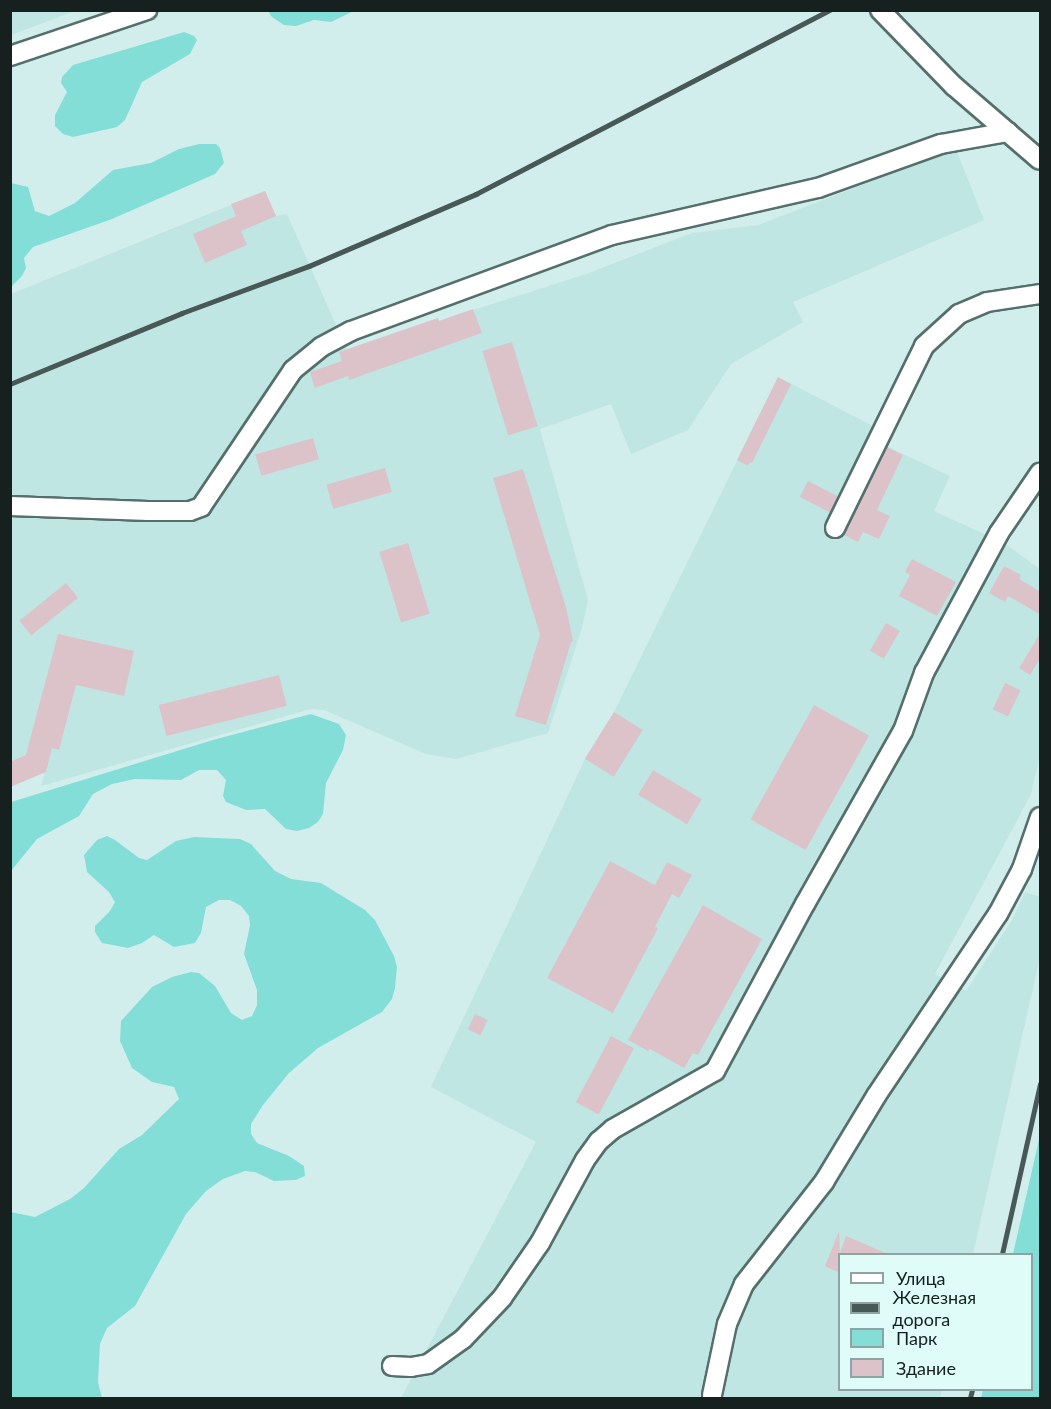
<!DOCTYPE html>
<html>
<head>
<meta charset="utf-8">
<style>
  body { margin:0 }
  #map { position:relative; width:1051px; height:1409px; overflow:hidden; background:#d2eeec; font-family:Lato,sans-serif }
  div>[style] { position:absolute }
  .built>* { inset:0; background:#bfe6e2 }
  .green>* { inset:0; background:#84ded8 }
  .building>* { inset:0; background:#dcc3ca; transform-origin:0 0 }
  .roads { filter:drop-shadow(2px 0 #556f6d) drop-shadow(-2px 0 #556f6d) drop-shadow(0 2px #556f6d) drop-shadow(0 -2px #556f6d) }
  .minor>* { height:18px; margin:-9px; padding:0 9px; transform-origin:9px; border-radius:9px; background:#fff }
  .rail>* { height:4.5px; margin:-2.25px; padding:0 2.25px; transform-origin:2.25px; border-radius:2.25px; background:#485856 }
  span { translate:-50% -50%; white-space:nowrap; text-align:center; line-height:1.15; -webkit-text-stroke:6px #dffcf9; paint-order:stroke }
  .frame { position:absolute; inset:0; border:12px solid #15201f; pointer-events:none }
  .legend { position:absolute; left:838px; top:1253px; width:195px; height:138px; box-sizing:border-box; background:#dffcf9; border:2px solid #8ea4a2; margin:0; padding:8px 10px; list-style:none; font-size:18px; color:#15201f }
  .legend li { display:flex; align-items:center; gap:12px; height:30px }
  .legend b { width:30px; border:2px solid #8ea4a2 }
</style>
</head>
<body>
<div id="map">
  <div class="built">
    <i style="clip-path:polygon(11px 10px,75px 10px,75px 11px,11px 35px)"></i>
    <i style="clip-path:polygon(956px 149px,984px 220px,793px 302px,803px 322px,731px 364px,688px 430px,631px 454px,611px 404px,540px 429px,588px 600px,582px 628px,548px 733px,456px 759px,426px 754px,324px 710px,311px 709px,41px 786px,45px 772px,11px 787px,11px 294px,265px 191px,276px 216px,287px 214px,347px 350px,438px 318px,439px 321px,586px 274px,692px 233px,758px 225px)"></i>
    <i style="clip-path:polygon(778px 377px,873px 426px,867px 437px,950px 476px,934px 511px,1004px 543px,1040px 569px,1040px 756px,1031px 794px,935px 974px,966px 991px,1012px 920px,1025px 892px,1040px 897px,1040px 957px,973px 1254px,840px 1254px,840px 1390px,942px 1390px,940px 1398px,401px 1398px,536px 1142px,431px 1087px,585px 759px,614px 712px)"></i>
  </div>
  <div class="green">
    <i style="clip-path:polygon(268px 11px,354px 11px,331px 22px,314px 20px,296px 26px,284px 25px,272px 17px)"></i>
    <i style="clip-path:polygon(184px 32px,194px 36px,197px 40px,190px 54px,142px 82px,125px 120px,117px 127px,73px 137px,63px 134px,55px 126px,55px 115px,67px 92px,61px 83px,62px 77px,73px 65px)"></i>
    <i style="clip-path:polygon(199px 144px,216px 144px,220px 148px,224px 163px,215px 174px,112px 219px,33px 247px,24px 258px,26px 268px,22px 276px,11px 287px,11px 183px,28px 187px,35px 211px,49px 216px,75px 203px,113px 170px,151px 163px,179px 149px)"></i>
    <i style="clip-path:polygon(311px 714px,339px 724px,346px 735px,343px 750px,326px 783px,323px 814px,318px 822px,309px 828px,297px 831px,286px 829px,265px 809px,246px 810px,226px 802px,223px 796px,226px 780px,217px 770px,199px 770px,181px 780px,135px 779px,112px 784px,93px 794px,79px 816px,37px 839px,11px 871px,11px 802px,213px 740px)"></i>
    <i style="clip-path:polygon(107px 836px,115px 840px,139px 858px,147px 860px,176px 841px,194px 837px,240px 839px,251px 844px,275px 871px,291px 879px,321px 883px,365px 910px,375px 920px,394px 956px,397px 967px,395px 988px,392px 999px,382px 1012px,318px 1048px,289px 1073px,263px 1105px,251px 1124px,251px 1134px,257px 1143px,289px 1156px,304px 1166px,305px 1176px,296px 1180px,274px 1181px,255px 1172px,245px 1171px,223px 1179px,206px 1191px,186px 1214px,135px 1306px,107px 1328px,100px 1344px,98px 1382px,102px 1398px,11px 1398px,11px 1212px,35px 1217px,70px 1199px,84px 1188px,119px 1149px,142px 1135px,179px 1099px,174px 1087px,152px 1082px,132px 1068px,120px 1041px,121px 1021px,152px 987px,172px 977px,191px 972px,199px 973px,215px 986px,231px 1013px,242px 1020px,252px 1016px,257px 1005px,257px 990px,244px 954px,250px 925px,249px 916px,241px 906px,230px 900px,219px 900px,206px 907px,201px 933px,195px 943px,174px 947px,154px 935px,142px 943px,128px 948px,102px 943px,95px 932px,95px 926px,110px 911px,115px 902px,109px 892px,87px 872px,84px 855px,97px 840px)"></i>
    <i style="clip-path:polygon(1040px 1135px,1040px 1398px,981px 1398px,983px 1390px,1032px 1390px,1032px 1254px,1013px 1254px)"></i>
  </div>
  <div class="building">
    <i style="clip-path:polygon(265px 191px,276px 216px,241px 231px,247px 245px,205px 263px,193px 234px,236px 216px,231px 204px)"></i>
    <i style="clip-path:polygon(473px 309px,482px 333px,349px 380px,348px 376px,315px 388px,310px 372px,342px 361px,339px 352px,438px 318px,439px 321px)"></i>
    <i style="left:512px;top:342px;width:88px;height:31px;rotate:73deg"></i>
    <i style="clip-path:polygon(778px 377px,791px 384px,752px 463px,750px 462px,748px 466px,737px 460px)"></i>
    <i style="left:313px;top:438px;width:22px;height:60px;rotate:74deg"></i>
    <i style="clip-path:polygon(887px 447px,903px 455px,877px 510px,890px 516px,879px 539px,863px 532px,858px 542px,844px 535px)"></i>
    <i style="left:385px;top:468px;width:25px;height:61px;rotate:74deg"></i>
    <i style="clip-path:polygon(523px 469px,566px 607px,573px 641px,571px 642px,546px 725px,515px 716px,540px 635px,493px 478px)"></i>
    <i style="left:808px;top:481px;width:34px;height:18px;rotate:27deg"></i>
    <i style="left:408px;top:543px;width:74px;height:30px;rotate:73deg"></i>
    <i style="clip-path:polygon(912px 559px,956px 582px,937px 616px,899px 596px,910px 575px,905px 572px)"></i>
    <i style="clip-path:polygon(1004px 566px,1021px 575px,1019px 579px,1041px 592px,1041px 615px,1008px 596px,1005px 602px,989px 593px)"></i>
    <i style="left:66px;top:583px;width:19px;height:60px;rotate:51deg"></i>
    <i style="left:886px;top:623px;width:16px;height:32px;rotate:30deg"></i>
    <i style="clip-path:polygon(1041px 632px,1041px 657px,1030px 675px,1019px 668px)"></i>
    <i style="clip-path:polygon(58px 634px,134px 651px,124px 696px,76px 685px,59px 750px,52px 748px,46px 772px,10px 787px,10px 762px,26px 755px)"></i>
    <i style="left:279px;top:675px;width:32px;height:124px;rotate:76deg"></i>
    <i style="left:1005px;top:683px;width:17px;height:29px;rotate:25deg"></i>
    <i style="left:814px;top:705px;width:63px;height:131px;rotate:29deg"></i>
    <i style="left:614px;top:712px;width:34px;height:55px;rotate:32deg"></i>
    <i style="left:653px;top:770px;width:57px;height:29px;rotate:31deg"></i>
    <i style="clip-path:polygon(610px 861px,655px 885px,667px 862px,692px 875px,679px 898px,672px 894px,655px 927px,658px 928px,613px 1013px,547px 978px)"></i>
    <i style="clip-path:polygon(703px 905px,762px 939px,698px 1055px,693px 1053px,684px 1068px,650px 1049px,648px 1051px,628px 1040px)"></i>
    <i style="left:475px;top:1014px;width:14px;height:17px;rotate:25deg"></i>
    <i style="left:611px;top:1036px;width:26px;height:75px;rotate:28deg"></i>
    <i style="clip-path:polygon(839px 1231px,840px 1253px,846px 1236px,888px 1254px,840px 1254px,840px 1273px,825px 1266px)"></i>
  </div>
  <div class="roads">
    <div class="minor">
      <i style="left:880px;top:10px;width:106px;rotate:45.8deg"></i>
      <i style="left:954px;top:86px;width:113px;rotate:40.7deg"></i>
      <i style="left:10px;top:56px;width:145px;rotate:-18.6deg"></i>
      <i style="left:10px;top:506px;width:138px;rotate:2.1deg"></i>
      <i style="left:148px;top:511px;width:42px"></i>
      <i style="left:190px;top:511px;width:12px;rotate:-20deg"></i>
      <i style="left:201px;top:507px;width:165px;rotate:-56.1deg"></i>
      <i style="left:293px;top:370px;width:36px;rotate:-39deg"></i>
      <i style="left:321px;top:347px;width:34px;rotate:-28deg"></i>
      <i style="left:351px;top:331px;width:278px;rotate:-20.2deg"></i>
      <i style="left:612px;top:235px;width:211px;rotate:-12.9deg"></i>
      <i style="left:818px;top:188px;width:131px;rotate:-19.7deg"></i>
      <i style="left:941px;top:144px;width:68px;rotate:-10.2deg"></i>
      <i style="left:835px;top:528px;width:203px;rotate:-63.9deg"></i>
      <i style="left:924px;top:346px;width:47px;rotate:-42.4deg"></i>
      <i style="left:959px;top:314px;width:30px;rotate:-23deg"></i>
      <i style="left:987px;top:302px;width:54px;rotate:-8.6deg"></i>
      <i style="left:392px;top:1366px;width:19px;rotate:3deg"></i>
      <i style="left:411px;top:1367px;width:17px;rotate:-10deg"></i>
      <i style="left:428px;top:1364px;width:43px;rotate:-35.5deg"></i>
      <i style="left:463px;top:1339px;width:57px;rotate:-46.4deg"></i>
      <i style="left:502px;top:1298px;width:67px;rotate:-55.4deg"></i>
      <i style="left:540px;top:1243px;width:94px;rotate:-61.5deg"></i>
      <i style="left:585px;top:1160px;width:24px;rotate:-54deg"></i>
      <i style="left:599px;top:1141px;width:18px;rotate:-41deg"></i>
      <i style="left:613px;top:1129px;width:117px;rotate:-29.6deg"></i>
      <i style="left:715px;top:1071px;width:190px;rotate:-61.7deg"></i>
      <i style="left:805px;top:904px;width:199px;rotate:-60.5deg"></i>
      <i style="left:903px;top:731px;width:62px;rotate:-70.1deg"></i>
      <i style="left:924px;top:673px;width:159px;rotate:-61.8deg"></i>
      <i style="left:999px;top:533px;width:73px;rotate:-55.7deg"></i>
      <i style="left:712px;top:1395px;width:73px;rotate:-78.1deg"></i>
      <i style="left:727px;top:1324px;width:43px;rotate:-67deg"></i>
      <i style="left:744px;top:1284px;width:130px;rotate:-51.9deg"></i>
      <i style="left:824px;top:1182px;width:100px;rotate:-58.8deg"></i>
      <i style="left:876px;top:1096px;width:219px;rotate:-56.2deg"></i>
      <i style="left:998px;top:914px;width:51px;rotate:-61.9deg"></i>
      <i style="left:1022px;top:869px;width:55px;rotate:-70.9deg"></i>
    </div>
  </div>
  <div class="rail">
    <i style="left:10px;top:384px;width:186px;rotate:-22.4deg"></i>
    <i style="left:182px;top:313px;width:135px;rotate:-20.3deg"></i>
    <i style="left:309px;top:266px;width:182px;rotate:-23.3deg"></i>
    <i style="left:476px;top:194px;width:398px;rotate:-27.5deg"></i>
    <i style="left:1002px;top:1254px;width:174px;rotate:-77.4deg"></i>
    <i style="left:970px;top:1398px;width:8px;rotate:-76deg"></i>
  </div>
  <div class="frame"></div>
  <ul class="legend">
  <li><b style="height:8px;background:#fff"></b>Улица</li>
  <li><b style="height:8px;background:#485856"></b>Железная дорога</li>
  <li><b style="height:16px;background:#84ded8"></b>Парк</li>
  <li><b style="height:16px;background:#dcc3ca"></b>Здание</li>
  </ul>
</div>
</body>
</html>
